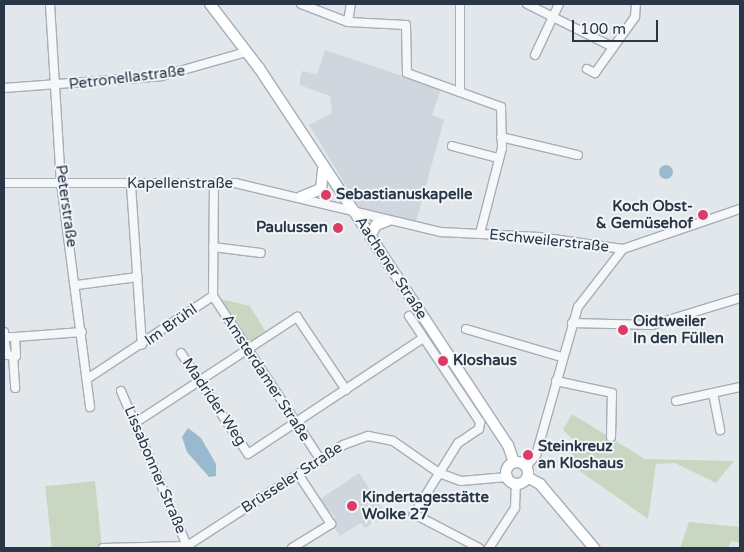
<!DOCTYPE html>
<html>
<head>
<meta charset="utf-8">
<style>
  body { margin:0 }
  #map { position:relative; width:744px; height:552px; overflow:hidden; background:#e2e7ec; font-family:"Varela Round",sans-serif }
  div>[style] { position:absolute }
  .built>* { inset:0; background:#d0d6de }
  .green>* { inset:0; background:#c9d7c2; transform-origin:0 0 }
  .water>* { inset:0; background:#99b9cf }
  .round { border-radius:50% }
  .roads { filter:drop-shadow(1px 0 #a6aeb7) drop-shadow(-1px 0 #a6aeb7) drop-shadow(0 1px #a6aeb7) drop-shadow(0 -1px #a6aeb7) }
  .minor>* { height:8px; margin:-4px; padding:0 4px; transform-origin:4px; border-radius:4px; background:#f5f7f9 }
  .major>* { height:10px; margin:-5px; padding:0 5px; transform-origin:5px; border-radius:5px; background:#fff }
  .major>.ring { margin:-5px; padding:0; box-sizing:content-box; background:none; border:10px solid #fff; border-radius:50% }
  .dots>* { width:14px; height:14px; translate:-50% -50%; box-sizing:border-box; border:2px solid #f2f6f9; border-radius:50% }
  span { translate:-50% -50%; white-space:nowrap; text-align:center; line-height:1.15; -webkit-text-stroke:4px #f2f6f9; paint-order:stroke }
  .street-label { font-size:15px; color:#283646 }
  .poi-label { font-size:15px; color:#283646; font-weight:700 }
  .left { translate:0 -50%; text-align:left }
  .right { translate:-100% -50%; text-align:right }
  .frame { position:absolute; inset:0; border:5px solid #283646; pointer-events:none }
  .scale { position:absolute; left:572px; top:20px; width:86px; height:22px; box-sizing:border-box; border:2px solid #283646; border-top:0; padding-left:6px; font-size:15px; line-height:18px; white-space:nowrap; color:#283646; -webkit-text-stroke:4px #f2f6f9; paint-order:stroke }
</style>
</head>
<body>
<div id="map">
  <div class="built">
    <i style="clip-path:polygon(325px 50px,441px 89px,432px 115px,444px 120px,416px 222px,359px 207px,309px 125px,332px 113px,330px 96px,299px 85px,302px 71px,317px 74px)"></i>
    <i style="clip-path:polygon(359px 473px,386px 514px,365px 528px,361px 523px,340px 536px,332px 525px,335px 517px,319px 500px)"></i>
  </div>
  <div class="green">
    <i style="clip-path:polygon(221px 299px,250px 306px,267px 334px,249px 342px)"></i>
    <i style="clip-path:polygon(572px 414px,645px 459px,734px 461px,716px 483px,675px 463px,656px 464px,648px 519px,574px 467px,569px 456px,580px 446px,563px 430px)"></i>
    <i style="left:95px;top:481px;width:67px;height:50px;rotate:84deg"></i>
    <i style="clip-path:polygon(689px 522px,740px 527px,740px 543px,731px 541px,728px 548px,680px 548px)"></i>
  </div>
  <div class="water">
    <i class="round" style="left:659px;top:165px;width:14px;height:14px"></i>
    <i style="clip-path:polygon(188px 428px,201px 438px,216px 464px,216px 476px,209px 477px,187px 452px,182px 437px)"></i>
  </div>
  <div class="roads">
    <div class="minor">
      <i style="left:50px;top:4px;width:179px;rotate:86.5deg"></i>
      <i style="left:61px;top:183px;width:226px;rotate:82.6deg"></i>
      <i style="left:301px;top:4px;width:50px;rotate:21deg"></i>
      <i style="left:348px;top:22px;width:58px;rotate:3deg"></i>
      <i style="left:406px;top:25px;width:48px;rotate:88.8deg"></i>
      <i style="left:407px;top:73px;width:100px;rotate:19.9deg"></i>
      <i style="left:501px;top:107px;width:41px;rotate:88.6deg"></i>
      <i style="left:502px;top:148px;width:88px;rotate:104.5deg"></i>
      <i style="left:527px;top:4px;width:96px;rotate:26.6deg"></i>
      <i style="left:348px;top:22px;width:18px;rotate:-81deg"></i>
      <i style="left:535px;top:55px;width:56px;rotate:-64.8deg"></i>
      <i style="left:587px;top:69px;width:9px;rotate:27deg"></i>
      <i style="left:595px;top:73px;width:69px;rotate:-54.5deg"></i>
      <i style="left:635px;top:17px;width:13px;rotate:-86deg"></i>
      <i style="left:4px;top:88px;width:158px;rotate:-4.3deg"></i>
      <i style="left:162px;top:76px;width:87px;rotate:-15.9deg"></i>
      <i style="left:460px;top:92px;width:88px;rotate:-90deg"></i>
      <i style="left:501px;top:137px;width:79px;rotate:13.2deg"></i>
      <i style="left:452px;top:146px;width:48px;rotate:14.6deg"></i>
      <i style="left:4px;top:183px;width:231px"></i>
      <i style="left:235px;top:183px;width:212px;rotate:13.4deg"></i>
      <i style="left:441px;top:232px;width:98px;rotate:2.9deg"></i>
      <i style="left:539px;top:237px;width:85px;rotate:8.1deg"></i>
      <i style="left:623px;top:249px;width:124px;rotate:-18.9deg"></i>
      <i style="left:131px;top:185px;width:160px;rotate:86.1deg"></i>
      <i style="left:213px;top:247px;width:48px;rotate:7.1deg"></i>
      <i style="left:77px;top:285px;width:61px;rotate:-7.6deg"></i>
      <i style="left:213px;top:296px;width:195px;rotate:56.7deg"></i>
      <i style="left:409px;top:316px;width:128px;rotate:56.2deg"></i>
      <i style="left:480px;top:422px;width:7px;rotate:98deg"></i>
      <i style="left:479px;top:429px;width:25px;rotate:146deg"></i>
      <i style="left:458px;top:443px;width:84px;rotate:121.8deg"></i>
      <i style="left:414px;top:514px;width:73px;rotate:27.6deg"></i>
      <i style="left:572px;top:323px;width:80px;rotate:1.4deg"></i>
      <i style="left:652px;top:325px;width:92px;rotate:-17.1deg"></i>
      <i style="left:466px;top:329px;width:100px;rotate:16.3deg"></i>
      <i style="left:4px;top:332px;width:5px;rotate:90deg"></i>
      <i style="left:4px;top:337px;width:18px;rotate:81deg"></i>
      <i style="left:7px;top:355px;width:9px;rotate:6deg"></i>
      <i style="left:16px;top:356px;width:19px;rotate:-93deg"></i>
      <i style="left:15px;top:337px;width:11px;rotate:180deg"></i>
      <i style="left:15px;top:337px;width:67px;rotate:-4.3deg"></i>
      <i style="left:181px;top:353px;width:121px;rotate:56.4deg"></i>
      <i style="left:248px;top:454px;width:210px;rotate:-33.5deg"></i>
      <i style="left:13px;top:356px;width:32px;rotate:86deg"></i>
      <i style="left:87px;top:379px;width:151px;rotate:-33.4deg"></i>
      <i style="left:213px;top:296px;width:113px;rotate:-89.5deg"></i>
      <i style="left:556px;top:381px;width:57px;rotate:12.1deg"></i>
      <i style="left:612px;top:393px;width:44px;rotate:91.3deg"></i>
      <i style="left:121px;top:391px;width:171px;rotate:66.9deg"></i>
      <i style="left:713px;top:393px;width:38px;rotate:79deg"></i>
      <i style="left:676px;top:401px;width:66px;rotate:-12.3deg"></i>
      <i style="left:135px;top:423px;width:194px;rotate:-33.2deg"></i>
      <i style="left:297px;top:317px;width:88px;rotate:56.1deg"></i>
      <i style="left:526px;top:467px;width:16px;rotate:-50deg"></i>
      <i style="left:536px;top:455px;width:154px;rotate:-74.2deg"></i>
      <i style="left:578px;top:307px;width:73px;rotate:-52.2deg"></i>
      <i style="left:103px;top:548px;width:84px;rotate:-1.4deg"></i>
      <i style="left:187px;top:546px;width:186px;rotate:-32.9deg"></i>
      <i style="left:343px;top:445px;width:27px;rotate:-20deg"></i>
      <i style="left:368px;top:436px;width:25px;rotate:11deg"></i>
      <i style="left:393px;top:441px;width:56px;rotate:34.8deg"></i>
      <i style="left:439px;top:473px;width:23px;rotate:20deg"></i>
      <i style="left:461px;top:481px;width:46px;rotate:-5deg"></i>
      <i style="left:292px;top:548px;width:46px;rotate:-31.6deg"></i>
      <i style="left:331px;top:524px;width:60px;rotate:-123.4deg"></i>
      <i style="left:489px;top:548px;width:48px;rotate:-57deg"></i>
      <i style="left:515px;top:508px;width:25px;rotate:-88deg"></i>
    </div>
    <div class="major">
      <i style="left:210px;top:4px;width:81px;rotate:52.6deg"></i>
      <i style="left:259px;top:68px;width:201px;rotate:56.5deg"></i>
      <i style="left:370px;top:236px;width:250px;rotate:56.6deg"></i>
      <i style="left:508px;top:445px;width:18px;rotate:71deg"></i>
      <i style="left:301px;top:197px;width:22px;rotate:-22deg"></i>
      <i style="left:321px;top:189px;width:20px;rotate:-84deg"></i>
      <i style="left:370px;top:236px;width:13px;rotate:-61deg"></i>
      <i style="left:376px;top:225px;width:12px;rotate:-20deg"></i>
      <i class="ring" style="left:506px;top:462px;width:12px;height:12px"></i>
      <i style="left:527px;top:477px;width:15px;rotate:28deg"></i>
      <i style="left:540px;top:484px;width:84px;rotate:49.8deg"></i>
    </div>
  </div>
  <div class="dots">
    <i style="left:326px;top:195px;background:#dd3b65"></i>
    <i style="left:703px;top:215px;background:#dd3b65"></i>
    <i style="left:338px;top:228px;background:#dd3b65"></i>
    <i style="left:623px;top:330px;background:#dd3b65"></i>
    <i style="left:443px;top:361px;background:#dd3b65"></i>
    <i style="left:528px;top:455px;background:#dd3b65"></i>
    <i style="left:352px;top:506px;background:#dd3b65"></i>
  </div>
  <div class="street-label">
    <span style="left:127px;top:78px;rotate:-7deg">Petronellastraße</span>
    <span style="left:180px;top:184px">Kapellenstraße</span>
    <span style="left:66px;top:206px;rotate:82deg">Peterstraße</span>
    <span style="left:549px;top:241px;rotate:6deg">Eschweilerstraße</span>
    <span style="left:391px;top:268px;rotate:57deg">Aachener Straße</span>
    <span style="left:171px;top:325px;rotate:-35deg">Im Brühl</span>
    <span style="left:266px;top:378px;rotate:57deg">Amsterdamer Straße</span>
    <span style="left:214px;top:402px;rotate:56deg">Madrider Weg</span>
    <span style="left:155px;top:470px;rotate:67deg">Lissabonner Straße</span>
    <span style="left:292px;top:478px;rotate:-33deg">Brüsseler Straße</span>
  </div>
  <div class="poi-label">
    <span class="left" style="left:336px;top:195px">Sebastianuskapelle</span>
    <span class="right" style="left:693px;top:215px">Koch Obst-<br>&amp; Gemüsehof</span>
    <span class="right" style="left:328px;top:228px">Paulussen</span>
    <span class="left" style="left:633px;top:330px">Oidtweiler<br>In den Füllen</span>
    <span class="left" style="left:453px;top:361px">Kloshaus</span>
    <span class="left" style="left:538px;top:455px">Steinkreuz<br>an Kloshaus</span>
    <span class="left" style="left:362px;top:506px">Kindertagesstätte<br>Wolke 27</span>
  </div>
  <div class="frame"></div>
  <div class="scale">100 m</div>
</div>
</body>
</html>
